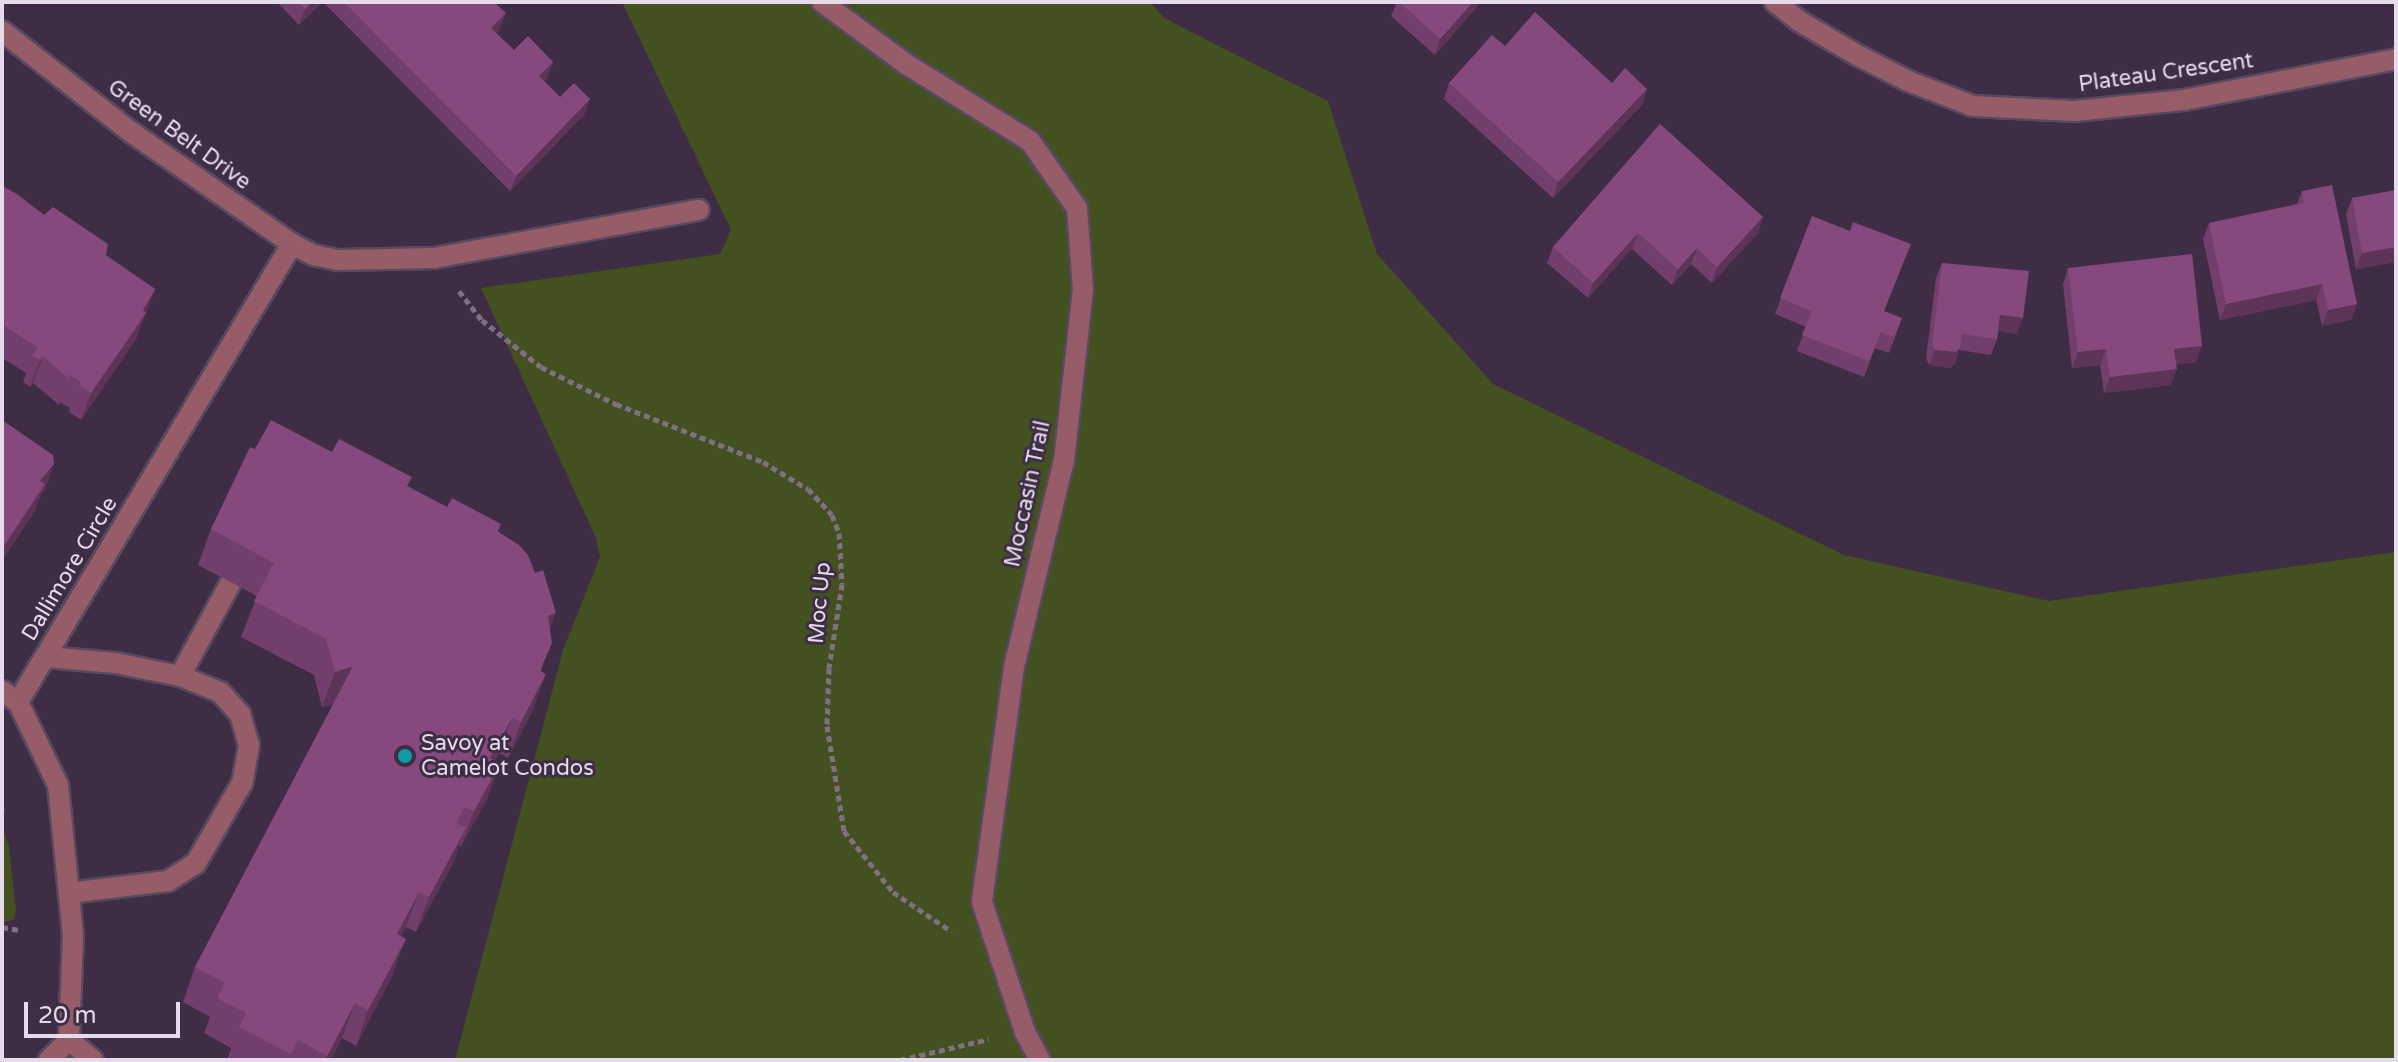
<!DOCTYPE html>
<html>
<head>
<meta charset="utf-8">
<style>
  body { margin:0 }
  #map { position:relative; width:2398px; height:1062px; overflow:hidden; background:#3e2d45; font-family:"Varela Round",sans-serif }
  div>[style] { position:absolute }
  .green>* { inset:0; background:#435020 }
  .path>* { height:5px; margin-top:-2.5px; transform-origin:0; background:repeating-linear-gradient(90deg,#7f7084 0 6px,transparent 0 10px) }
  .roads { filter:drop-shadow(2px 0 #59495f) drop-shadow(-2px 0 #59495f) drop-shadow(0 2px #59495f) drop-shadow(0 -2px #59495f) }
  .minor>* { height:20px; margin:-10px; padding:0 10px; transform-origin:10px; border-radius:10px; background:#965d69 }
  .wall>* { inset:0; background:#723f6c }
  .shaded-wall>* { inset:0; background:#5d3358 }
  .building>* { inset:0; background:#85497e }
  .dots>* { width:22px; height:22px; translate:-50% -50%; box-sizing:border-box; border:4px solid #3e2d45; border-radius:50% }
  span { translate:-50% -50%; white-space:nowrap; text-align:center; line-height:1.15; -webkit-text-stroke:6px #3e2d45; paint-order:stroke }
  .street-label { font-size:22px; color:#e6dbea }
  .poi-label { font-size:22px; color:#e6dbea }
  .left { translate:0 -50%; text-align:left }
  .frame { position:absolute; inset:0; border:4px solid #e6dbea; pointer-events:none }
  .scale { position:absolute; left:24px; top:1002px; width:156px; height:36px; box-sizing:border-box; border:4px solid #e6dbea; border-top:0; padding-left:10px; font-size:24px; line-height:28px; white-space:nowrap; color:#e6dbea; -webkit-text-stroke:6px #3e2d45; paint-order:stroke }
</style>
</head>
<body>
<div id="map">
  <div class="green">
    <i style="clip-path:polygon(622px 2px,1150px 2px,1164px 18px,1328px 101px,1377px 254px,1493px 384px,1844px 555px,2049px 601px,2396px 552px,2396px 1060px,455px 1060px,563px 650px,600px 557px,596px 538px,481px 288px,720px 254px,731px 230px)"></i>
    <i style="clip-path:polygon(2px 827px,9px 846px,16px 912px,14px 919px,7px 922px,2px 921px)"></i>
  </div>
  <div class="path">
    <i style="left:459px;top:291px;width:37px;rotate:52deg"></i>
    <i style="left:482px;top:320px;width:75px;rotate:38.5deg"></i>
    <i style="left:541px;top:367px;width:84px;rotate:26.3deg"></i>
    <i style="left:616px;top:404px;width:158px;rotate:21.5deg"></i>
    <i style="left:763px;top:462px;width:52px;rotate:31deg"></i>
    <i style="left:808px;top:489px;width:35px;rotate:47deg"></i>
    <i style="left:832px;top:515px;width:19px;rotate:69deg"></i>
    <i style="left:839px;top:533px;width:51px;rotate:86.6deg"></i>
    <i style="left:842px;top:584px;width:85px;rotate:98.8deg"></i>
    <i style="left:829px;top:668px;width:58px;rotate:92deg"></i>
    <i style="left:827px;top:726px;width:106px;rotate:80.8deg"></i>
    <i style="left:844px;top:831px;width:78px;rotate:51.2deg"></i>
    <i style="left:893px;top:892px;width:70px;rotate:33.9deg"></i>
    <i style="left:2px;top:808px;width:2px;rotate:-27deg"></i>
    <i style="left:2px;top:927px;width:17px;rotate:10deg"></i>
    <i style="left:900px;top:1060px;width:91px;rotate:-13.3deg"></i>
  </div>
  <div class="roads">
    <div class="minor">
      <i style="left:822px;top:2px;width:104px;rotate:36.4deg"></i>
      <i style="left:906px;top:64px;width:146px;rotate:31.8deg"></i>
      <i style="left:1030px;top:141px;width:82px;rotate:55deg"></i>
      <i style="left:1077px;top:208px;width:81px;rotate:85.8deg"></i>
      <i style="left:1083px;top:289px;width:172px;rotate:96.3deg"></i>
      <i style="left:1064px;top:460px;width:213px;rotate:103.6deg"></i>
      <i style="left:1014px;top:667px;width:237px;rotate:97.8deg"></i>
      <i style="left:982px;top:902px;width:137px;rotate:71.7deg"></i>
      <i style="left:1025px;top:1032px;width:32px;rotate:62deg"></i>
      <i style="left:1775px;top:2px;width:31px;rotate:38deg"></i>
      <i style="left:1799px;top:21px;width:67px;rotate:30.4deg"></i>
      <i style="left:1857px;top:55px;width:57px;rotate:27deg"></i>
      <i style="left:1908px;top:81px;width:70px;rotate:21deg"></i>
      <i style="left:1973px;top:106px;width:102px;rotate:2.8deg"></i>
      <i style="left:2075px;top:111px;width:110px;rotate:-5.8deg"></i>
      <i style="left:2184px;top:100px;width:216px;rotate:-10.9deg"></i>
      <i style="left:2px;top:31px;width:164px;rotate:38.1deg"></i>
      <i style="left:131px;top:132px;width:196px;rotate:34.8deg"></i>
      <i style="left:292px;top:244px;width:25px;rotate:27deg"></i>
      <i style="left:314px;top:255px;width:25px;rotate:12deg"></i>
      <i style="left:338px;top:260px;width:96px;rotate:-1.2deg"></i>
      <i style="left:434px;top:258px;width:269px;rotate:-10.3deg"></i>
      <i style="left:45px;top:657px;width:71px;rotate:4.8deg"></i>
      <i style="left:116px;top:663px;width:65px;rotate:11.5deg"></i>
      <i style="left:180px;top:676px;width:43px;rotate:21.8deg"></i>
      <i style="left:220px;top:692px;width:30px;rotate:48deg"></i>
      <i style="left:240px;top:714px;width:32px;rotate:74deg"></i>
      <i style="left:249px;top:745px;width:39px;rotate:100deg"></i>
      <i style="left:242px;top:783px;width:92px;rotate:119.9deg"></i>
      <i style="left:196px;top:863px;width:33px;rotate:147deg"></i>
      <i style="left:168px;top:881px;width:100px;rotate:173.1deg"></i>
      <i style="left:180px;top:676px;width:107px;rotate:-61.5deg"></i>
      <i style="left:2px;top:691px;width:19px;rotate:35deg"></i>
      <i style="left:18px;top:702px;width:92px;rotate:64.3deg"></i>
      <i style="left:58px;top:785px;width:151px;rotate:84.3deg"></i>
      <i style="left:73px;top:935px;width:105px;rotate:92.2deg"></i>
      <i style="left:69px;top:1040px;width:28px;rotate:135deg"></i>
      <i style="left:18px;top:702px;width:534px;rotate:-59.11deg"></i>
      <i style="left:69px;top:1040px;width:31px;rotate:40deg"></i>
    </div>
  </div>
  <div class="wall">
    <i style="clip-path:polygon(277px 2px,322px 2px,299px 25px)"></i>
    <i style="clip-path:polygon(323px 2px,465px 2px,500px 29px,496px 33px,514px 50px,553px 62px,547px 78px,544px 81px,560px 97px,590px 99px,584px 115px,510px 191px)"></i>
    <i style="clip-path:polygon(1397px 2px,1481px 2px,1435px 55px,1391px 16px)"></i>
    <i style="clip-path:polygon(1505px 46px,1612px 83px,1647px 89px,1642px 105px,1553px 198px,1444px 99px,1449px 83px)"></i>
    <i style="clip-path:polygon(1660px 124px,1763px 217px,1758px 233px,1712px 283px,1691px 264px,1672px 285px,1632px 249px,1588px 298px,1547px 263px,1553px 247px)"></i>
    <i style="clip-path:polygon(2px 186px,155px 289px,136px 339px,81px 420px,69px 412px,70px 408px,60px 402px,59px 405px,33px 383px,30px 387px,23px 382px,26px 373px,2px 358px)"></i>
    <i style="clip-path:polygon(2396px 190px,2396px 262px,2356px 269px,2346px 214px,2352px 198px)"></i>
    <i style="clip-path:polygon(2302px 191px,2357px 304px,2351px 320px,2322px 326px,2316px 300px,2220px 320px,2203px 239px,2209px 223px,2297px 204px)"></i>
    <i style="clip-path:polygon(1812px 216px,1885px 312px,1902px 318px,1889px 353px,1875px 348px,1864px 377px,1797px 351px,1806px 327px,1775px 314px)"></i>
    <i style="clip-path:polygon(1942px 263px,2017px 334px,1998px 331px,1997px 339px,1991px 355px,1959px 350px,1955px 364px,1950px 368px,1929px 365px,1926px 358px,1936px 278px)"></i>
    <i style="clip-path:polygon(2068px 268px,2196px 362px,2176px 364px,2171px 385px,2104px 393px,2100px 365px,2072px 368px,2063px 284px)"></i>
    <i style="clip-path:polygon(255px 449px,332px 452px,409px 487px,447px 507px,501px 524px,498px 532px,550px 630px,533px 710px,508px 758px,499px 753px,495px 761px,500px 764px,487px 799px,461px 846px,459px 846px,453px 863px,416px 932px,406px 927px,401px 936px,393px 974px,356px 1046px,342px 1038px,331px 1060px,227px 1060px,231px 1048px,204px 1033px,210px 1017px,183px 1002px,195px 967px,334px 704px,322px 707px,314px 675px,241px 637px,257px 596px,198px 565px,211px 529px)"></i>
  </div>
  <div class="shaded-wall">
    <i style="clip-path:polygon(312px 2px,322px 2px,299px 25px,305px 9px)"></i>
    <i style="clip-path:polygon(1473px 2px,1481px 2px,1435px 55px,1440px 39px)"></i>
    <i style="clip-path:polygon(506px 13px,500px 29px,485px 44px,491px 28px)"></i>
    <i style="clip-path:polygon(553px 62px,547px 78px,533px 92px,539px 76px)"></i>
    <i style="clip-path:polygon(1647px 89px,1642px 105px,1553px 198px,1558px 182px)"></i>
    <i style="clip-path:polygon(590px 99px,584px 115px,510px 191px,516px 176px)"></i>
    <i style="clip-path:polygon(1763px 217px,1758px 233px,1712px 283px,1717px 267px)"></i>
    <i style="clip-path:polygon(1638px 233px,1632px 249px,1588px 298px,1593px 283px)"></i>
    <i style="clip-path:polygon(2396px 247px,2396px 262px,2356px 269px,2362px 253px)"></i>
    <i style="clip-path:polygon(1697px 248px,1691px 264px,1672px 285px,1678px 269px)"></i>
    <i style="clip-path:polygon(2322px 284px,2316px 300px,2220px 320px,2226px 304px)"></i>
    <i style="clip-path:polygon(155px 289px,136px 339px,81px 420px,91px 393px)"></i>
    <i style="clip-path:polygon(2357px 304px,2351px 320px,2322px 326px,2328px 310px)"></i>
    <i style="clip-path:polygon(2000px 315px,2023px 318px,2017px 334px,1994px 331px)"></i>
    <i style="clip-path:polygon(2202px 346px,2196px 362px,2169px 365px,2174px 349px)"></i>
    <i style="clip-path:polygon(1960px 348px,1955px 364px,1950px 368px,1929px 365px,1935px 350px)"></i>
    <i style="clip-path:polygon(2106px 349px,2100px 365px,2072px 368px,2078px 352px)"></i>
    <i style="clip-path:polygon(43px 356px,33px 383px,30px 387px,40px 360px)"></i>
    <i style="clip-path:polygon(2177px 369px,2171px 385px,2104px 393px,2110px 377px)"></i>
    <i style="clip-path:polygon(54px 464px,45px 490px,41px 495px,35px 511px,2px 561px,2px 549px,40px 481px)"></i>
    <i style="clip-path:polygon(556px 613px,543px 648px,548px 616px)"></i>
    <i style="clip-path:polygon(353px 666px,340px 702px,322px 707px,335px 672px)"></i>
    <i style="clip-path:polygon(546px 674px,533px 710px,508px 758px,521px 722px)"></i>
    <i style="clip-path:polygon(512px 718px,499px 753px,478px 794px,490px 758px)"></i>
    <i style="clip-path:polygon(500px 764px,487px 799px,461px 846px,474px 811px)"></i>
    <i style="clip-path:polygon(466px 828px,453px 863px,416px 932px,429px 897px)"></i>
    <i style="clip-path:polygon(419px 892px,406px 927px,384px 969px,397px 934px)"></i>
    <i style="clip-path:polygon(406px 939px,393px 974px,356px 1046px,368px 1010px)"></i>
    <i style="clip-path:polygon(355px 1003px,342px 1038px,331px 1060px,325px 1060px)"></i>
  </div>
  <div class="building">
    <i style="clip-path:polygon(298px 2px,312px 2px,305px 9px)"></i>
    <i style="clip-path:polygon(344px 2px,465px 2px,466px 3px,467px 2px,494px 2px,506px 13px,491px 28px,514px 50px,528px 36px,553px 62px,539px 76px,560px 97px,574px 83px,590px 99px,516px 176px)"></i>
    <i style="clip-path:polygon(1399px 2px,1473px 2px,1440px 39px)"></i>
    <i style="clip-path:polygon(1535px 12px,1612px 83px,1625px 68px,1647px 89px,1558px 182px,1449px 83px,1492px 35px,1505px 46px)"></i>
    <i style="clip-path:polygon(1660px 124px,1763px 217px,1717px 267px,1697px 248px,1678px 269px,1638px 233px,1593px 283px,1553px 247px)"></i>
    <i style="clip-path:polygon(2332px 185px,2357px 304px,2328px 310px,2322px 284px,2226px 304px,2209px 223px,2304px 203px,2302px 191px)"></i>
    <i style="clip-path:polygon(2px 186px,17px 194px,44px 215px,53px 207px,108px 244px,106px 255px,155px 289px,143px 310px,146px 313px,91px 393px,79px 385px,81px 382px,70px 375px,68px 378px,43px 356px,40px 360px,32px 356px,38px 348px,2px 324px)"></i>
    <i style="clip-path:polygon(2396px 190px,2396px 247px,2362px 253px,2352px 198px)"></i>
    <i style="clip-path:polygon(1812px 216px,1850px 231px,1853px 222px,1911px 244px,1884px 311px,1902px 318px,1894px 337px,1881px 332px,1869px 361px,1802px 335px,1812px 311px,1780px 298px)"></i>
    <i style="clip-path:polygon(2192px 254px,2202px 346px,2174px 349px,2177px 369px,2110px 377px,2106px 349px,2078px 352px,2068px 268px)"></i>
    <i style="clip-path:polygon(1942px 263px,2029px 271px,2023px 318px,2000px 315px,1997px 339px,1962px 334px,1960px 348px,1956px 352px,1935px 350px,1932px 342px)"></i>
    <i style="clip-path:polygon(2px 420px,53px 455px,54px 464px,40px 481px,45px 484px,2px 549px)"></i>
    <i style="clip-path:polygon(271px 420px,332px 452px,339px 439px,412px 477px,407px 486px,447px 507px,452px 498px,501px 524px,497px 531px,519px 545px,528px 555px,535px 573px,543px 570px,556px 613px,548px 616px,552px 643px,540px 671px,546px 674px,521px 722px,512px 718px,490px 758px,500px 764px,474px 811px,465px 807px,456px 823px,466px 828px,429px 897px,419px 892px,397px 934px,406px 939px,368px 1010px,355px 1003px,327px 1056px,298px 1040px,291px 1054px,239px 1027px,246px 1013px,217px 998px,225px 983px,195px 967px,353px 666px,335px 672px,326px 639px,254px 601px,274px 563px,211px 529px,250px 447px,255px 449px)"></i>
  </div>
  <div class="dots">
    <i style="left:405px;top:756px;background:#0f9aa8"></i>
  </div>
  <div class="street-label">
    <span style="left:2166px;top:73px;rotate:-8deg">Plateau Crescent</span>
    <span style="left:179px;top:135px;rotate:36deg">Green Belt Drive</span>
    <span style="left:1028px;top:494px;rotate:-78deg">Moccasin Trail</span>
    <span style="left:70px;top:569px;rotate:-59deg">Dallimore Circle</span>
    <span style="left:820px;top:603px;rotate:-85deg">Moc Up</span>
  </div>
  <div class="poi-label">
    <span class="left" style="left:421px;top:756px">Savoy at<br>Camelot Condos</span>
  </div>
  <div class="frame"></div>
  <div class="scale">20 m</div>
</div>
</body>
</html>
